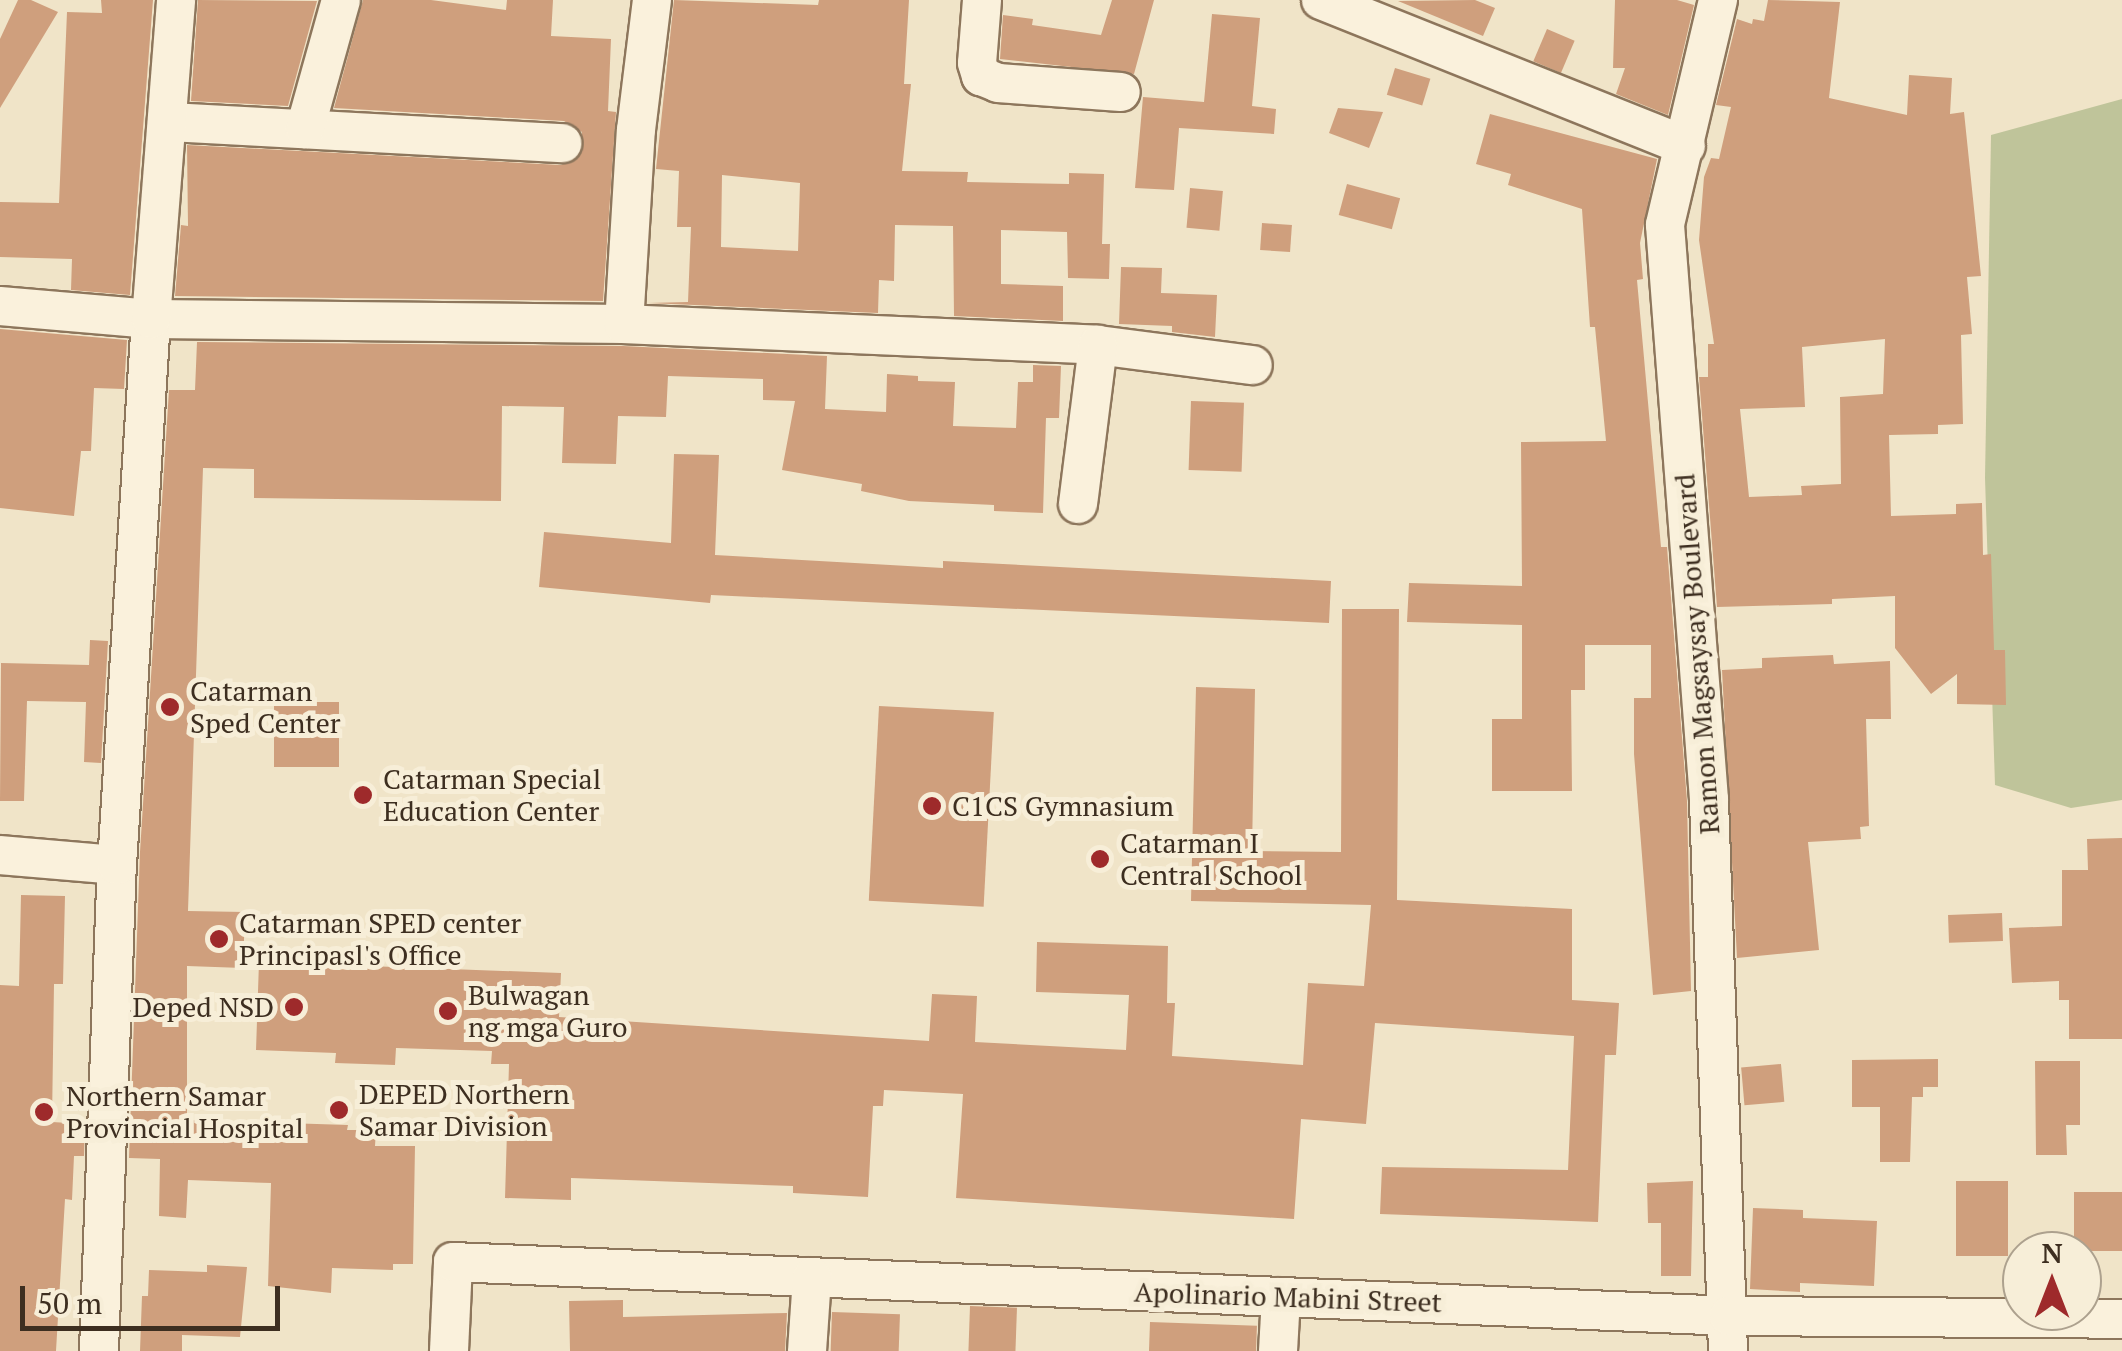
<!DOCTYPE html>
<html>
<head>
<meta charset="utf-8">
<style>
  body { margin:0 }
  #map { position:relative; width:2122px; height:1351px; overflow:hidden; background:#f0e4c8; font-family:"PT Serif",serif }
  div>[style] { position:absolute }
  .cemetery>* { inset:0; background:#bfc49a }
  .building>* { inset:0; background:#cf9f7d; transform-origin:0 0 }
  .roads { filter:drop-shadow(2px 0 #8d765c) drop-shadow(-2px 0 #8d765c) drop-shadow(0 2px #8d765c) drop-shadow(0 -2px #8d765c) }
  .minor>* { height:38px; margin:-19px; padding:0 19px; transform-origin:19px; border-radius:19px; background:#faf1dc }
  .dots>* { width:28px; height:28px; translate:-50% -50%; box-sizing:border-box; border:5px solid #f7eed8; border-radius:50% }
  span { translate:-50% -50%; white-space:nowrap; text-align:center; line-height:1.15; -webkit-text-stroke:10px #f7eed8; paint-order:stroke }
  .street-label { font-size:28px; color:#3d2e20 }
  .poi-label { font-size:28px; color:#3d2e20 }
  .left { translate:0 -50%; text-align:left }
  .right { translate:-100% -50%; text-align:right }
  .north { position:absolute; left:2002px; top:1231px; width:100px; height:100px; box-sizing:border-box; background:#f7eed8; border:2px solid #ada18e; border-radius:50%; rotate:0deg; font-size:28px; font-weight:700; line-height:40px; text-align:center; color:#3d2e20 }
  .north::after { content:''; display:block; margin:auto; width:35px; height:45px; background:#9e2a2b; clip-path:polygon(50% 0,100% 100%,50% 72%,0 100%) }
  .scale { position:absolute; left:20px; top:1286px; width:260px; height:45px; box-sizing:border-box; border:5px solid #3d2e20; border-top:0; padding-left:12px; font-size:30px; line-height:35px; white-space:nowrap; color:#3d2e20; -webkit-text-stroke:8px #f7eed8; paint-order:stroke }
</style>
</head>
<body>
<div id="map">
  <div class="cemetery">
    <i style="clip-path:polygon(2122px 99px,2122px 800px,2071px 808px,1995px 785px,1985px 478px,1991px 135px)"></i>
  </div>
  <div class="building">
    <i style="clip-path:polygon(18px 0,31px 0,58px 12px,0 108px,0 39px)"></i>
    <i style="clip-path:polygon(101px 0,153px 0,130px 295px,71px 290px,72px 259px,0 257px,0 202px,59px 203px,67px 12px,102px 13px)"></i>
    <i style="clip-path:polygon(198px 0,317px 1px,288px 106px,191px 101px)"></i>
    <i style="clip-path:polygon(363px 0,431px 0,506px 10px,507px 0,553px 0,551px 36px,611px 39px,608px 111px,616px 112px,603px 301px,175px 296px,181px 225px,188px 226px,187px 145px,561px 165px,581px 154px,582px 132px,564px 121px,334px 108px)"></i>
    <i style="clip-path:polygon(evenodd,674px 0,818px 5px,819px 0,909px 0,904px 84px,911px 84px,902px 171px,968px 172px,967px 182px,1069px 184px,1069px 173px,1104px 174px,1102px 244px,1110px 244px,1109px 279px,1068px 278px,1067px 232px,1001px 230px,1001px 284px,1063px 286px,1063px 321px,954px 316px,953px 226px,895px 225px,894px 281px,879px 280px,878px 313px,648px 303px,688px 302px,691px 227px,677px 227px,679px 171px,656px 169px,674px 0,722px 175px,800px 183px,798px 251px,721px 247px,722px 175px)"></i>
    <i style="clip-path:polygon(1112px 0,1154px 0,1134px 74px,1000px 59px,1003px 15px,1033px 19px,1032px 25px,1101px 35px)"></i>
    <i style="clip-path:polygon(1475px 0,1495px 8px,1483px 36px,1398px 1px)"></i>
    <i style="clip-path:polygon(1615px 0,1677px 0,1694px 5px,1668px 115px,1616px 94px,1625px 68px,1613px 68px)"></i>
    <i style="clip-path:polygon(evenodd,1768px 0,1840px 2px,1829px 98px,1907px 115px,1909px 75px,1952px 78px,1950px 114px,1964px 112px,1981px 276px,1967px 277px,1972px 334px,1961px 335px,1963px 424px,1938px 425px,1938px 434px,1889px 435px,1891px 516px,1956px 514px,1956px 504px,1982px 503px,1983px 555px,1991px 554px,1994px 650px,2005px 650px,2006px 705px,1957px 704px,1957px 674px,1931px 694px,1895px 648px,1895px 596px,1832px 599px,1832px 604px,1717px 607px,1699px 377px,1708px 377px,1708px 344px,1714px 344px,1699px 240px,1704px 177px,1711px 158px,1719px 159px,1731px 107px,1716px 105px,1737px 19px,1752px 24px,1753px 19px,1764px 21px,1768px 0,1885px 339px,1883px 394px,1840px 397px,1841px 484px,1801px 486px,1802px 495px,1749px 497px,1740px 409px,1805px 407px,1802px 347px,1885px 339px)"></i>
    <i style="clip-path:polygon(1212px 14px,1260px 18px,1252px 106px,1276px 109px,1274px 134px,1179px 128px,1174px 190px,1135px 188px,1143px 97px,1204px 102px)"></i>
    <i style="left:1547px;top:29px;width:30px;height:35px;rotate:23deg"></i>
    <i style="left:1395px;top:68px;width:37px;height:28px;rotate:17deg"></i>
    <i style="clip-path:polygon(1338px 108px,1383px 112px,1369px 148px,1329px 133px)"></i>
    <i style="clip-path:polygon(1490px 114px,1657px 159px,1640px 243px,1643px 279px,1637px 280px,1661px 547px,1667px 547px,1687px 801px,1691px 991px,1653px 995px,1634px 754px,1634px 698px,1651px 698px,1651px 645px,1585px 645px,1585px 690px,1571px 690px,1572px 791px,1492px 791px,1492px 719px,1522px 719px,1522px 625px,1407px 622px,1409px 583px,1522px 586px,1521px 442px,1606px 441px,1595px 327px,1590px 327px,1582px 209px,1508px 185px,1511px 174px,1476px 164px)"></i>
    <i style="left:1347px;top:184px;width:55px;height:32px;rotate:15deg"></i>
    <i style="left:1190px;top:188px;width:33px;height:40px;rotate:5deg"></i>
    <i style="left:1262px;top:223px;width:30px;height:27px;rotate:4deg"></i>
    <i style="clip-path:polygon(1121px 267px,1162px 268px,1161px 293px,1217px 295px,1215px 337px,1172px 332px,1172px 326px,1119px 324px)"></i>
    <i style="clip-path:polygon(0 329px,127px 340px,124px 389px,94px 388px,91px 451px,81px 451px,74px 516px,0 508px)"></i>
    <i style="clip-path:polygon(197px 342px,623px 346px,827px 356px,825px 409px,886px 412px,887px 374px,918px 376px,918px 381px,955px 382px,953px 426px,1016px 428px,1018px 382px,1033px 382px,1033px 365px,1061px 366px,1059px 418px,1046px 418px,1043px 513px,994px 511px,994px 505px,909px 501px,861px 491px,862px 484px,782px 470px,795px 401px,763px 400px,763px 379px,668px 376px,666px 417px,618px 416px,616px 464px,562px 463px,564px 407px,502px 406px,501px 501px,254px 498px,254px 469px,203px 468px,188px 911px,245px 912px,243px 968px,187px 966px,187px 1120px,348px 1125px,347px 1130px,376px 1130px,375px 1146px,415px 1146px,413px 1264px,393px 1264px,393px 1270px,332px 1268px,331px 1293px,268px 1286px,271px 1183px,188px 1180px,186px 1218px,159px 1216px,160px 1159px,129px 1158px,140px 852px,169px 390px,195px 390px)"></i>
    <i style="left:1191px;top:401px;width:53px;height:69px;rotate:2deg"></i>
    <i style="clip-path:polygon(674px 454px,719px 455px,715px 555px,943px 568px,943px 561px,1331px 581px,1329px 623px,711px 595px,710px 603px,539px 587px,544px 532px,671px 543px)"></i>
    <i style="clip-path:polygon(1342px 609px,1399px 609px,1397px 900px,1572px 909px,1572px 1000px,1619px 1003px,1616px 1055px,1605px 1055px,1598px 1222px,1380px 1214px,1382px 1167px,1568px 1170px,1574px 1036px,1375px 1023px,1366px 1124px,1301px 1119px,1294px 1219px,956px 1198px,963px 1094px,884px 1090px,883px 1106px,873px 1106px,868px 1197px,793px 1193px,793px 1186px,571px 1178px,571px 1200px,505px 1198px,509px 1064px,491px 1064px,492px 1051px,396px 1048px,395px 1065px,335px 1063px,336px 1053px,256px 1050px,259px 962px,561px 973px,559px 1017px,929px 1041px,932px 994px,977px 996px,975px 1042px,1126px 1050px,1129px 995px,1036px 992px,1037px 942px,1168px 946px,1167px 1003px,1175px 1003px,1172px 1056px,1303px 1065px,1308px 983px,1364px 986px,1371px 905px,1191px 901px,1196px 687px,1255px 689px,1252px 851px,1341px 852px)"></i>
    <i style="clip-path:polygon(90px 640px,108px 641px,101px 763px,84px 762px,86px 702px,27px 701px,24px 801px,0 801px,1px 663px,89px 665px)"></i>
    <i style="clip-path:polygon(1833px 655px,1834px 664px,1890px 661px,1891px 719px,1866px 719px,1869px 826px,1860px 827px,1861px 839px,1808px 842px,1819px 950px,1737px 958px,1722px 670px,1762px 668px,1762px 658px)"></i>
    <i style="left:274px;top:702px;width:65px;height:65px"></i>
    <i style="left:879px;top:706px;width:115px;height:195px;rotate:3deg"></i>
    <i style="clip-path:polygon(2122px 838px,2122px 1039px,2069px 1039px,2069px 1000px,2059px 1000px,2059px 981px,2012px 983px,2009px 928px,2062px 926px,2062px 870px,2088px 870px,2087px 839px)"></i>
    <i style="clip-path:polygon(21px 895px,65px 896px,63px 984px,54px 984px,52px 1122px,85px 1124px,84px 1156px,74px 1156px,72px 1200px,65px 1199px,56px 1351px,0 1351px,0 985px,19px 986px)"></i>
    <i style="left:2002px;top:913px;width:28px;height:54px;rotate:88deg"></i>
    <i style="clip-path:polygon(1938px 1059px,1938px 1087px,1923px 1087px,1923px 1097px,1912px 1097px,1910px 1162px,1880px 1162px,1880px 1107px,1852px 1107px,1852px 1060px)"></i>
    <i style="clip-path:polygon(2035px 1061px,2080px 1061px,2080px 1125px,2066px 1125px,2067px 1155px,2036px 1155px)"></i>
    <i style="left:1781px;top:1064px;width:38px;height:40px;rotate:85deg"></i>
    <i style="clip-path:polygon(1693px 1181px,1691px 1276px,1661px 1276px,1661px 1223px,1648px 1223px,1647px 1183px)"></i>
    <i style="left:1956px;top:1181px;width:52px;height:75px"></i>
    <i style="left:2074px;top:1192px;width:48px;height:59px"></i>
    <i style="clip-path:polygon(1753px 1208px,1803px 1210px,1803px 1218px,1877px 1221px,1874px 1286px,1800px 1283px,1800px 1292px,1750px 1289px)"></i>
    <i style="clip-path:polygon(207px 1265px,247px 1267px,240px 1337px,182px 1335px,182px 1351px,140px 1351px,142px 1296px,148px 1296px,149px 1270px,207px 1272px)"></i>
    <i style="clip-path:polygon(623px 1300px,623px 1317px,787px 1313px,785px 1351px,570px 1351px,569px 1301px)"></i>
    <i style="left:970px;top:1306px;width:47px;height:45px;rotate:2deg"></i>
    <i style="left:832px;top:1312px;width:68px;height:39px;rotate:2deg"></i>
    <i style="left:1150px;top:1322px;width:107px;height:29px;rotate:2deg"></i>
  </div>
  <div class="roads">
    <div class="minor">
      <i style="left:982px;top:0;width:63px;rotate:94.5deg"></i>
      <i style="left:977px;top:63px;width:14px;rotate:73deg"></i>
      <i style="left:981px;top:76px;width:18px;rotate:22deg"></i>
      <i style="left:998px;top:83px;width:123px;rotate:4.2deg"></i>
      <i style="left:1321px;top:0;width:393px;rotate:21.8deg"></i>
      <i style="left:1718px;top:0;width:231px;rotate:103.3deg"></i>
      <i style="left:1665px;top:225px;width:577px;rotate:85.62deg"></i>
      <i style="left:1709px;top:800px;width:551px;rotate:88.03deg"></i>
      <i style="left:170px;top:122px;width:393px;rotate:3.1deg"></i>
      <i style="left:305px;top:129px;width:134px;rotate:-74.4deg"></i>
      <i style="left:0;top:306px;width:152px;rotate:4.9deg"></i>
      <i style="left:151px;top:319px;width:473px;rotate:0.6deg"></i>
      <i style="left:624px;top:324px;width:474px;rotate:2.5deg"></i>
      <i style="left:1098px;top:345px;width:156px;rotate:7.4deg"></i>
      <i style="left:624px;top:324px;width:194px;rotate:-86.5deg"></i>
      <i style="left:636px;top:130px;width:131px;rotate:-83deg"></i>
      <i style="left:1078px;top:504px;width:160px;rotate:-82.8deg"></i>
      <i style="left:0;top:855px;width:117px;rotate:4.9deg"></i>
      <i style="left:99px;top:1351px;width:486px;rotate:-87.9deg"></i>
      <i style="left:117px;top:865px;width:547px;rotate:-86.44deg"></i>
      <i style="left:151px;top:319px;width:320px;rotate:-85.5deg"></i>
      <i style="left:449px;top:1351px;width:89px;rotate:-87.4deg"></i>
      <i style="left:453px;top:1262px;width:1277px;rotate:2.42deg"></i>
      <i style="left:1729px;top:1316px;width:393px;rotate:0.4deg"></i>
      <i style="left:807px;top:1351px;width:74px;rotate:-86.1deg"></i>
      <i style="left:1278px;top:1351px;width:54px;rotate:-86.8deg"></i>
    </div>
  </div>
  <div class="dots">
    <i style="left:170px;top:707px;background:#9e2a2b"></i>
    <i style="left:363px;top:795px;background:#9e2a2b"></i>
    <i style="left:932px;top:806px;background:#9e2a2b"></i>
    <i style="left:1100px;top:859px;background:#9e2a2b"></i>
    <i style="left:219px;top:939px;background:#9e2a2b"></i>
    <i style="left:294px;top:1007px;background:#9e2a2b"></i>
    <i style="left:448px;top:1011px;background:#9e2a2b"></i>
    <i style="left:339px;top:1110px;background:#9e2a2b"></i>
    <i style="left:44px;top:1112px;background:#9e2a2b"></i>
  </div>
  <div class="street-label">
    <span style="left:1697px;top:654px;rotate:-94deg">Ramon Magsaysay Boulevard</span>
    <span style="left:1288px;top:1297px;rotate:2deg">Apolinario Mabini Street</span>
  </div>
  <div class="poi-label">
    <span class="left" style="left:190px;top:707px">Catarman<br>Sped Center</span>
    <span class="left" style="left:383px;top:795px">Catarman Special<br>Education Center</span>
    <span class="left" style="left:952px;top:806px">C1CS Gymnasium</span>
    <span class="left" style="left:1120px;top:859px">Catarman I<br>Central School</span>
    <span class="left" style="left:239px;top:939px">Catarman SPED center<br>Principasl's Office</span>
    <span class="left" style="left:468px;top:1011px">Bulwagan<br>ng mga Guro</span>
    <span class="right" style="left:274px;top:1007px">Deped NSD</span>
    <span class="left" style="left:359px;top:1110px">DEPED Northern<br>Samar Division</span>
    <span class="left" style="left:66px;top:1112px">Northern Samar<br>Provincial Hospital</span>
  </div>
  <div class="north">N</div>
  <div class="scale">50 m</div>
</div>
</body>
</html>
